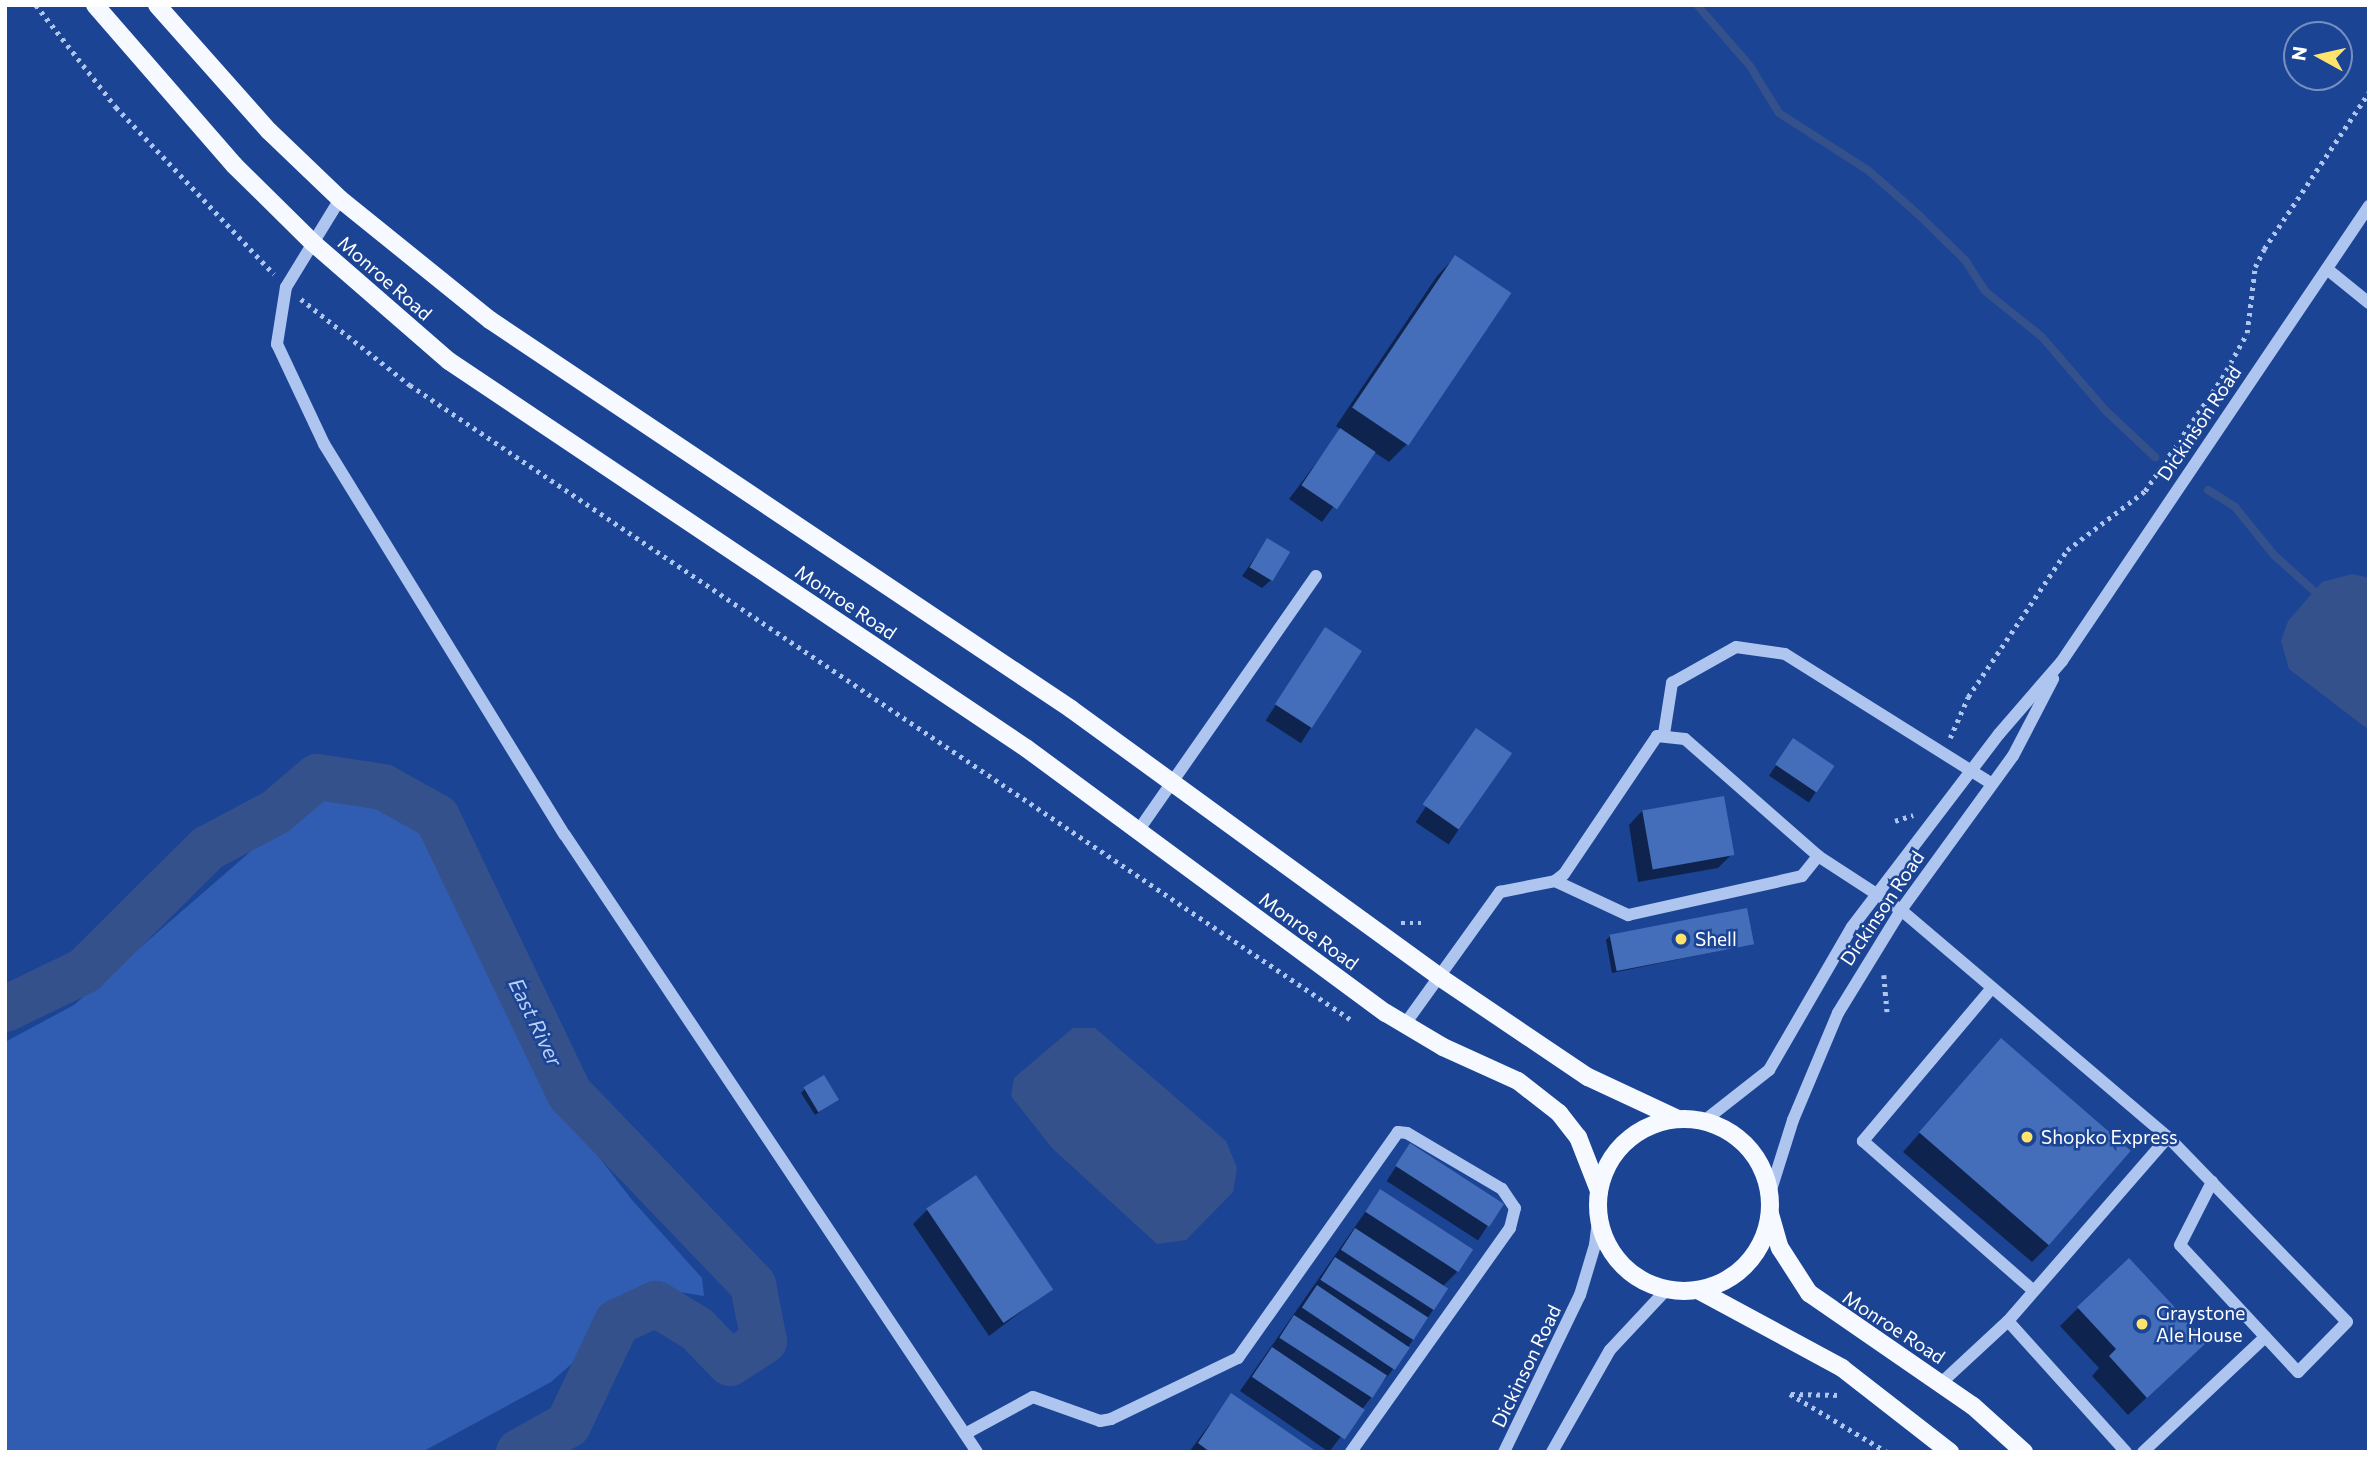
<!DOCTYPE html>
<html>
<head>
<meta charset="utf-8">
<style>
  body { margin:0 }
  #map { position:relative; width:2374px; height:1457px; overflow:hidden; background:#1c4494; font-family:Commissioner,sans-serif }
  div>[style] { position:absolute }
  .green>* { inset:0; background:#305db2 }
  .water>* { inset:0; background:#35518c }
  .shadow>* { inset:0; background:#0007; transform-origin:0 0 }
  .stream>* { height:8px; margin:-4px; padding:0 4px; transform-origin:4px; border-radius:4px; background:#35518c }
  .river>* { height:46px; margin:-23px; padding:0 23px; transform-origin:23px; border-radius:23px; background:#35518c }
  .building>* { inset:0; background:#456eba; transform-origin:0 0 }
  .path>* { height:4.5px; margin-top:-2.25px; transform-origin:0; background:repeating-linear-gradient(90deg,#aec5ef 0 3.5px,transparent 0 8.5px) }
  .minor>* { height:12px; margin:-6px; padding:0 6px; transform-origin:6px; border-radius:6px; background:#aec5ef }
  .major>* { height:18px; margin:-9px; padding:0 9px; transform-origin:9px; border-radius:9px; background:#f6f9ff }
  .major>.ring { margin:-9px; padding:0; box-sizing:content-box; background:none; border:18px solid #f6f9ff; border-radius:50% }
  .dots>* { width:19px; height:19px; translate:-50% -50%; box-sizing:border-box; border:4px solid #1c4494; border-radius:50% }
  span { translate:-50% -50%; white-space:nowrap; text-align:center; line-height:1.15; -webkit-text-stroke:5px #1c4494; paint-order:stroke }
  .street-label { font-size:19px; color:#fff }
  .poi-label { font-size:19px; color:#fff }
  .left { translate:0 -50%; text-align:left }
  .water-label { font-size:21px; color:#bbcff5; font-style:italic }
  .frame { position:absolute; inset:0; border:7px solid #fff; pointer-events:none }
  .north { position:absolute; left:2283px; top:21px; width:70px; height:70px; box-sizing:border-box; background:#1c4494; border:2px solid #778fbf; border-radius:50%; rotate:278deg; font-size:19px; font-weight:700; line-height:28px; text-align:center; color:#fff }
  .north::after { content:''; display:block; margin:auto; width:24px; height:32px; background:#fee36d; clip-path:polygon(50% 0,100% 100%,50% 72%,0 100%) }
</style>
</head>
<body>
<div id="map">
  <div class="green">
    <i style="clip-path:polygon(331px 796px,380px 803px,412px 823px,434px 852px,558px 1104px,632px 1200px,702px 1278px,704px 1296px,654px 1288px,628px 1295px,612px 1309px,584px 1353px,551px 1382px,422px 1452px,5px 1452px,5px 1042px,74px 1005px,303px 806px)"></i>
  </div>
  <div class="water">
    <i style="clip-path:polygon(2352px 574px,2369px 578px,2369px 730px,2289px 669px,2281px 641px,2288px 621px,2322px 582px)"></i>
    <i style="clip-path:polygon(1073px 1028px,1095px 1028px,1226px 1141px,1237px 1168px,1233px 1192px,1186px 1240px,1157px 1244px,1052px 1148px,1011px 1096px,1014px 1078px)"></i>
  </div>
  <div class="shadow">
    <i style="clip-path:polygon(1455px 257px,1508px 293px,1407px 444px,1389px 462px,1374px 452px,1322px 522px,1289px 499px,1341px 430px,1336px 426px,1437px 276px)"></i>
    <i style="clip-path:polygon(1267px 540px,1271px 580px,1262px 588px,1242px 576px)"></i>
    <i style="left:1325px;top:629px;width:42px;height:109px;rotate:33deg"></i>
    <i style="left:1477px;top:731px;width:40px;height:110px;rotate:34deg"></i>
    <i style="left:1793px;top:740px;width:48px;height:43px;rotate:34deg"></i>
    <i style="clip-path:polygon(1642px 811px,1732px 854px,1718px 868px,1638px 882px,1629px 825px)"></i>
    <i style="clip-path:polygon(1610px 936px,1752px 944px,1612px 973px,1606px 940px)"></i>
    <i style="clip-path:polygon(2001px 1040px,2050px 1244px,2032px 1262px,1903px 1152px)"></i>
    <i style="clip-path:polygon(805px 1089px,837px 1100px,815px 1115px,801px 1093px)"></i>
    <i style="left:1410px;top:1145px;width:109px;height:43px;rotate:33deg"></i>
    <i style="clip-path:polygon(1380px 1191px,1457px 1272px,1442px 1287px,1433px 1310px,1394px 1368px,1329px 1452px,1240px 1391px)"></i>
    <i style="clip-path:polygon(927px 1210px,1051px 1289px,989px 1336px,913px 1224px)"></i>
    <i style="clip-path:polygon(2078px 1308px,2187px 1360px,2128px 1415px,2092px 1376px,2099px 1368px,2060px 1326px)"></i>
    <i style="clip-path:polygon(1231px 1396px,1314px 1452px,1189px 1452px)"></i>
  </div>
  <div class="stream">
    <i style="left:1697px;top:5px;width:81px;rotate:49deg"></i>
    <i style="left:1750px;top:66px;width:55px;rotate:58.3deg"></i>
    <i style="left:1779px;top:113px;width:107px;rotate:32.8deg"></i>
    <i style="left:1869px;top:171px;width:68px;rotate:41.4deg"></i>
    <i style="left:1920px;top:216px;width:63px;rotate:44.4deg"></i>
    <i style="left:1965px;top:260px;width:37px;rotate:57deg"></i>
    <i style="left:1985px;top:291px;width:73px;rotate:38.9deg"></i>
    <i style="left:2042px;top:337px;width:96px;rotate:49.2deg"></i>
    <i style="left:2105px;top:410px;width:69px;rotate:43.2deg"></i>
    <i style="left:2208px;top:490px;width:32px;rotate:32deg"></i>
    <i style="left:2235px;top:507px;width:62px;rotate:50.9deg"></i>
    <i style="left:2274px;top:555px;width:54px;rotate:42deg"></i>
  </div>
  <div class="river">
    <i style="left:5px;top:1009px;width:88px;rotate:-25.7deg"></i>
    <i style="left:84px;top:971px;width:175px;rotate:-44.8deg"></i>
    <i style="left:208px;top:848px;width:77px;rotate:-27.9deg"></i>
    <i style="left:276px;top:812px;width:54px;rotate:-40.5deg"></i>
    <i style="left:317px;top:777px;width:67px;rotate:8.6deg"></i>
    <i style="left:383px;top:787px;width:62px;rotate:29.1deg"></i>
    <i style="left:437px;top:817px;width:307px;rotate:64.4deg"></i>
    <i style="left:570px;top:1094px;width:265px;rotate:46.2deg"></i>
    <i style="left:753px;top:1285px;width:57px;rotate:78.9deg"></i>
    <i style="left:764px;top:1341px;width:40px;rotate:147.1deg"></i>
    <i style="left:730px;top:1363px;width:47px;rotate:-134.1deg"></i>
    <i style="left:697px;top:1329px;width:48px;rotate:-148.6deg"></i>
    <i style="left:656px;top:1304px;width:43px;rotate:155.2deg"></i>
    <i style="left:617px;top:1322px;width:114px;rotate:115.4deg"></i>
    <i style="left:568px;top:1425px;width:56px;rotate:151.1deg"></i>
  </div>
  <div class="building">
    <i style="left:1455px;top:255px;width:68px;height:184px;rotate:34deg"></i>
    <i style="left:1340px;top:428px;width:43px;height:69px;rotate:34deg"></i>
    <i style="left:1267px;top:538px;width:27px;height:34px;rotate:31deg"></i>
    <i style="left:1325px;top:627px;width:44px;height:92px;rotate:33deg"></i>
    <i style="left:1476px;top:728px;width:44px;height:93px;rotate:35deg"></i>
    <i style="left:1793px;top:738px;width:50px;height:32px;rotate:34deg"></i>
    <i style="left:1724px;top:796px;width:60px;height:83px;rotate:80deg"></i>
    <i style="left:1747px;top:908px;width:37px;height:140px;rotate:79deg"></i>
    <i style="left:2001px;top:1038px;width:172px;height:125px;rotate:41deg"></i>
    <i style="left:824px;top:1075px;width:29px;height:24px;rotate:59deg"></i>
    <i style="left:1410px;top:1143px;width:112px;height:27px;rotate:33deg"></i>
    <i style="left:976px;top:1175px;width:138px;height:60px;rotate:56deg"></i>
    <i style="left:1380px;top:1189px;width:111px;height:27px;rotate:33deg"></i>
    <i style="left:1355px;top:1228px;width:111px;height:26px;rotate:33deg"></i>
    <i style="left:1335px;top:1257px;width:111px;height:27px;rotate:33deg"></i>
    <i style="clip-path:polygon(2129px 1258px,2207px 1342px,2147px 1398px,2109px 1356px,2116px 1349px,2077px 1307px)"></i>
    <i style="left:1317px;top:1285px;width:112px;height:27px;rotate:34deg"></i>
    <i style="left:1294px;top:1315px;width:111px;height:27px;rotate:33deg"></i>
    <i style="left:1272px;top:1347px;width:112px;height:36px;rotate:34deg"></i>
    <i style="clip-path:polygon(1231px 1393px,1263px 1415px,1317px 1452px,1210px 1452px,1198px 1443px)"></i>
  </div>
  <div class="path">
    <i style="left:36px;top:5px;width:130px;rotate:51.9deg"></i>
    <i style="left:116px;top:107px;width:230px;rotate:46.6deg"></i>
    <i style="left:301px;top:299px;width:139px;rotate:38.3deg"></i>
    <i style="left:410px;top:385px;width:1134px;rotate:34deg"></i>
    <i style="left:1950px;top:738px;width:45px;rotate:-66.3deg"></i>
    <i style="left:1968px;top:697px;width:177px;rotate:-56deg"></i>
    <i style="left:2067px;top:550px;width:98px;rotate:-37.1deg"></i>
    <i style="left:2145px;top:491px;width:137px;rotate:-55.7deg"></i>
    <i style="left:2222px;top:378px;width:51px;rotate:-60.9deg"></i>
    <i style="left:2247px;top:333px;width:66px;rotate:-83.1deg"></i>
    <i style="left:2255px;top:267px;width:20px;rotate:-63deg"></i>
    <i style="left:2264px;top:249px;width:189px;rotate:-56.2deg"></i>
    <i style="left:1895px;top:821px;width:19px;rotate:-18deg"></i>
    <i style="left:1401px;top:923px;width:20px"></i>
    <i style="left:1884px;top:975px;width:37px;rotate:85deg"></i>
    <i style="left:1790px;top:1394px;width:113px;rotate:30.9deg"></i>
    <i style="left:1791px;top:1394px;width:51px;rotate:1.1deg"></i>
  </div>
  <div class="minor">
    <i style="left:340px;top:199px;width:103px;rotate:121.5deg"></i>
    <i style="left:286px;top:287px;width:58px;rotate:99deg"></i>
    <i style="left:277px;top:344px;width:110px;rotate:64.8deg"></i>
    <i style="left:324px;top:444px;width:459px;rotate:58.4deg"></i>
    <i style="left:565px;top:835px;width:742px;rotate:56.27deg"></i>
    <i style="left:2327px;top:269px;width:54px;rotate:39deg"></i>
    <i style="left:1664px;top:734px;width:52px;rotate:-81.1deg"></i>
    <i style="left:1672px;top:683px;width:73px;rotate:-29.4deg"></i>
    <i style="left:1736px;top:647px;width:49px;rotate:8.1deg"></i>
    <i style="left:1785px;top:654px;width:244px;rotate:32.1deg"></i>
    <i style="left:1138px;top:831px;width:311px;rotate:-55.1deg"></i>
    <i style="left:1555px;top:881px;width:81px;rotate:25deg"></i>
    <i style="left:1628px;top:915px;width:178px;rotate:-12.6deg"></i>
    <i style="left:1802px;top:876px;width:26px;rotate:-51deg"></i>
    <i style="left:1991px;top:989px;width:199px;rotate:130.1deg"></i>
    <i style="left:1863px;top:1141px;width:227px;rotate:41.3deg"></i>
    <i style="left:1405px;top:1024px;width:163px;rotate:-54.3deg"></i>
    <i style="left:1500px;top:892px;width:56px;rotate:-11.3deg"></i>
    <i style="left:1555px;top:881px;width:11px;rotate:-38deg"></i>
    <i style="left:1564px;top:874px;width:166px;rotate:-56deg"></i>
    <i style="left:1657px;top:736px;width:28px;rotate:6deg"></i>
    <i style="left:1685px;top:739px;width:177px;rotate:41.3deg"></i>
    <i style="left:1818px;top:856px;width:99px;rotate:33deg"></i>
    <i style="left:1901px;top:910px;width:350px;rotate:40.4deg"></i>
    <i style="left:2168px;top:1137px;width:244px;rotate:131deg"></i>
    <i style="left:2008px;top:1321px;width:91px;rotate:137.2deg"></i>
    <i style="left:1704px;top:1121px;width:83px;rotate:-38.1deg"></i>
    <i style="left:1769px;top:1070px;width:165px;rotate:-59.9deg"></i>
    <i style="left:1852px;top:927px;width:243px;rotate:-52.7deg"></i>
    <i style="left:1999px;top:734px;width:96px;rotate:-49.2deg"></i>
    <i style="left:2062px;top:661px;width:549px;rotate:-55.99deg"></i>
    <i style="left:2168px;top:1137px;width:257px;rotate:45.9deg"></i>
    <i style="left:2347px;top:1322px;width:70px;rotate:134.4deg"></i>
    <i style="left:2298px;top:1372px;width:173px;rotate:-132.9deg"></i>
    <i style="left:2180px;top:1245px;width:71px;rotate:-63.1deg"></i>
    <i style="left:1770px;top:1193px;width:77px;rotate:-72.5deg"></i>
    <i style="left:1793px;top:1120px;width:116px;rotate:-67.2deg"></i>
    <i style="left:1838px;top:1013px;width:121px;rotate:-58.5deg"></i>
    <i style="left:1901px;top:910px;width:190px;rotate:-54deg"></i>
    <i style="left:2013px;top:756px;width:87px;rotate:-62.5deg"></i>
    <i style="left:2008px;top:1321px;width:176px;rotate:48deg"></i>
    <i style="left:965px;top:1434px;width:77px;rotate:-28.6deg"></i>
    <i style="left:1033px;top:1397px;width:71px;rotate:19.7deg"></i>
    <i style="left:1100px;top:1421px;width:11px;rotate:-10deg"></i>
    <i style="left:1111px;top:1419px;width:141px;rotate:-25.7deg"></i>
    <i style="left:1238px;top:1358px;width:277px;rotate:-54.7deg"></i>
    <i style="left:1398px;top:1132px;width:9px;rotate:6deg"></i>
    <i style="left:1407px;top:1133px;width:110px;rotate:30.5deg"></i>
    <i style="left:1502px;top:1189px;width:23px;rotate:56deg"></i>
    <i style="left:1515px;top:1208px;width:21px;rotate:104deg"></i>
    <i style="left:1510px;top:1228px;width:275px;rotate:125.4deg"></i>
    <i style="left:1504px;top:1452px;width:174px;rotate:-64.2deg"></i>
    <i style="left:1580px;top:1295px;width:52px;rotate:-73.3deg"></i>
    <i style="left:1595px;top:1245px;width:31px;rotate:-83deg"></i>
    <i style="left:1552px;top:1452px;width:117px;rotate:-60.4deg"></i>
    <i style="left:1610px;top:1350px;width:83px;rotate:-46.9deg"></i>
    <i style="left:2143px;top:1452px;width:168px;rotate:-43.3deg"></i>
  </div>
  <div class="major">
    <i style="left:95px;top:5px;width:212px;rotate:49deg"></i>
    <i style="left:234px;top:165px;width:110px;rotate:44.6deg"></i>
    <i style="left:312px;top:242px;width:181px;rotate:41deg"></i>
    <i style="left:449px;top:361px;width:695px;rotate:33.85deg"></i>
    <i style="left:1026px;top:748px;width:447px;rotate:36.4deg"></i>
    <i style="left:1386px;top:1013px;width:66px;rotate:30.8deg"></i>
    <i style="left:1443px;top:1047px;width:82px;rotate:24.4deg"></i>
    <i style="left:1518px;top:1081px;width:52px;rotate:38deg"></i>
    <i style="left:1559px;top:1113px;width:31px;rotate:52deg"></i>
    <i style="left:1578px;top:1137px;width:58px;rotate:68.7deg"></i>
    <i style="left:157px;top:5px;width:169px;rotate:48.4deg"></i>
    <i style="left:269px;top:131px;width:98px;rotate:43.8deg"></i>
    <i style="left:340px;top:199px;width:193px;rotate:38.9deg"></i>
    <i style="left:490px;top:320px;width:699px;rotate:33.8deg"></i>
    <i style="left:1071px;top:709px;width:457px;rotate:36deg"></i>
    <i style="left:1441px;top:978px;width:177px;rotate:34deg"></i>
    <i style="left:1588px;top:1077px;width:99px;rotate:25deg"></i>
    <i class="ring" style="left:1598px;top:1119px;width:154px;height:154px"></i>
    <i style="left:1770px;top:1214px;width:35px;rotate:74deg"></i>
    <i style="left:1780px;top:1248px;width:54px;rotate:57.2deg"></i>
    <i style="left:1809px;top:1293px;width:199px;rotate:34.6deg"></i>
    <i style="left:1973px;top:1406px;width:69px;rotate:42deg"></i>
    <i style="left:1698px;top:1290px;width:164px;rotate:28.4deg"></i>
    <i style="left:1842px;top:1368px;width:137px;rotate:37.9deg"></i>
  </div>
  <div class="dots">
    <i style="left:1681px;top:939px;background:#fee36d"></i>
    <i style="left:2027px;top:1137px;background:#fee36d"></i>
    <i style="left:2142px;top:1324px;background:#fee36d"></i>
  </div>
  <div class="street-label">
    <span style="left:385px;top:278px;rotate:41deg">Monroe Road</span>
    <span style="left:2199px;top:423px;rotate:-56deg">Dickinson Road</span>
    <span style="left:846px;top:602px;rotate:34deg">Monroe Road</span>
    <span style="left:1882px;top:908px;rotate:-56deg">Dickinson Road</span>
    <span style="left:1309px;top:931px;rotate:36deg">Monroe Road</span>
    <span style="left:1894px;top:1327px;rotate:33deg">Monroe Road</span>
    <span style="left:1526px;top:1366px;rotate:-64deg">Dickinson Road</span>
  </div>
  <div class="poi-label">
    <span class="left" style="left:1695px;top:939px">Shell</span>
    <span class="left" style="left:2041px;top:1137px">Shopko Express</span>
    <span class="left" style="left:2156px;top:1324px">Graystone<br>Ale House</span>
  </div>
  <div class="water-label">
    <span style="left:536px;top:1022px;rotate:64deg">East River</span>
  </div>
  <div class="frame"></div>
  <div class="north">N</div>
</div>
</body>
</html>
